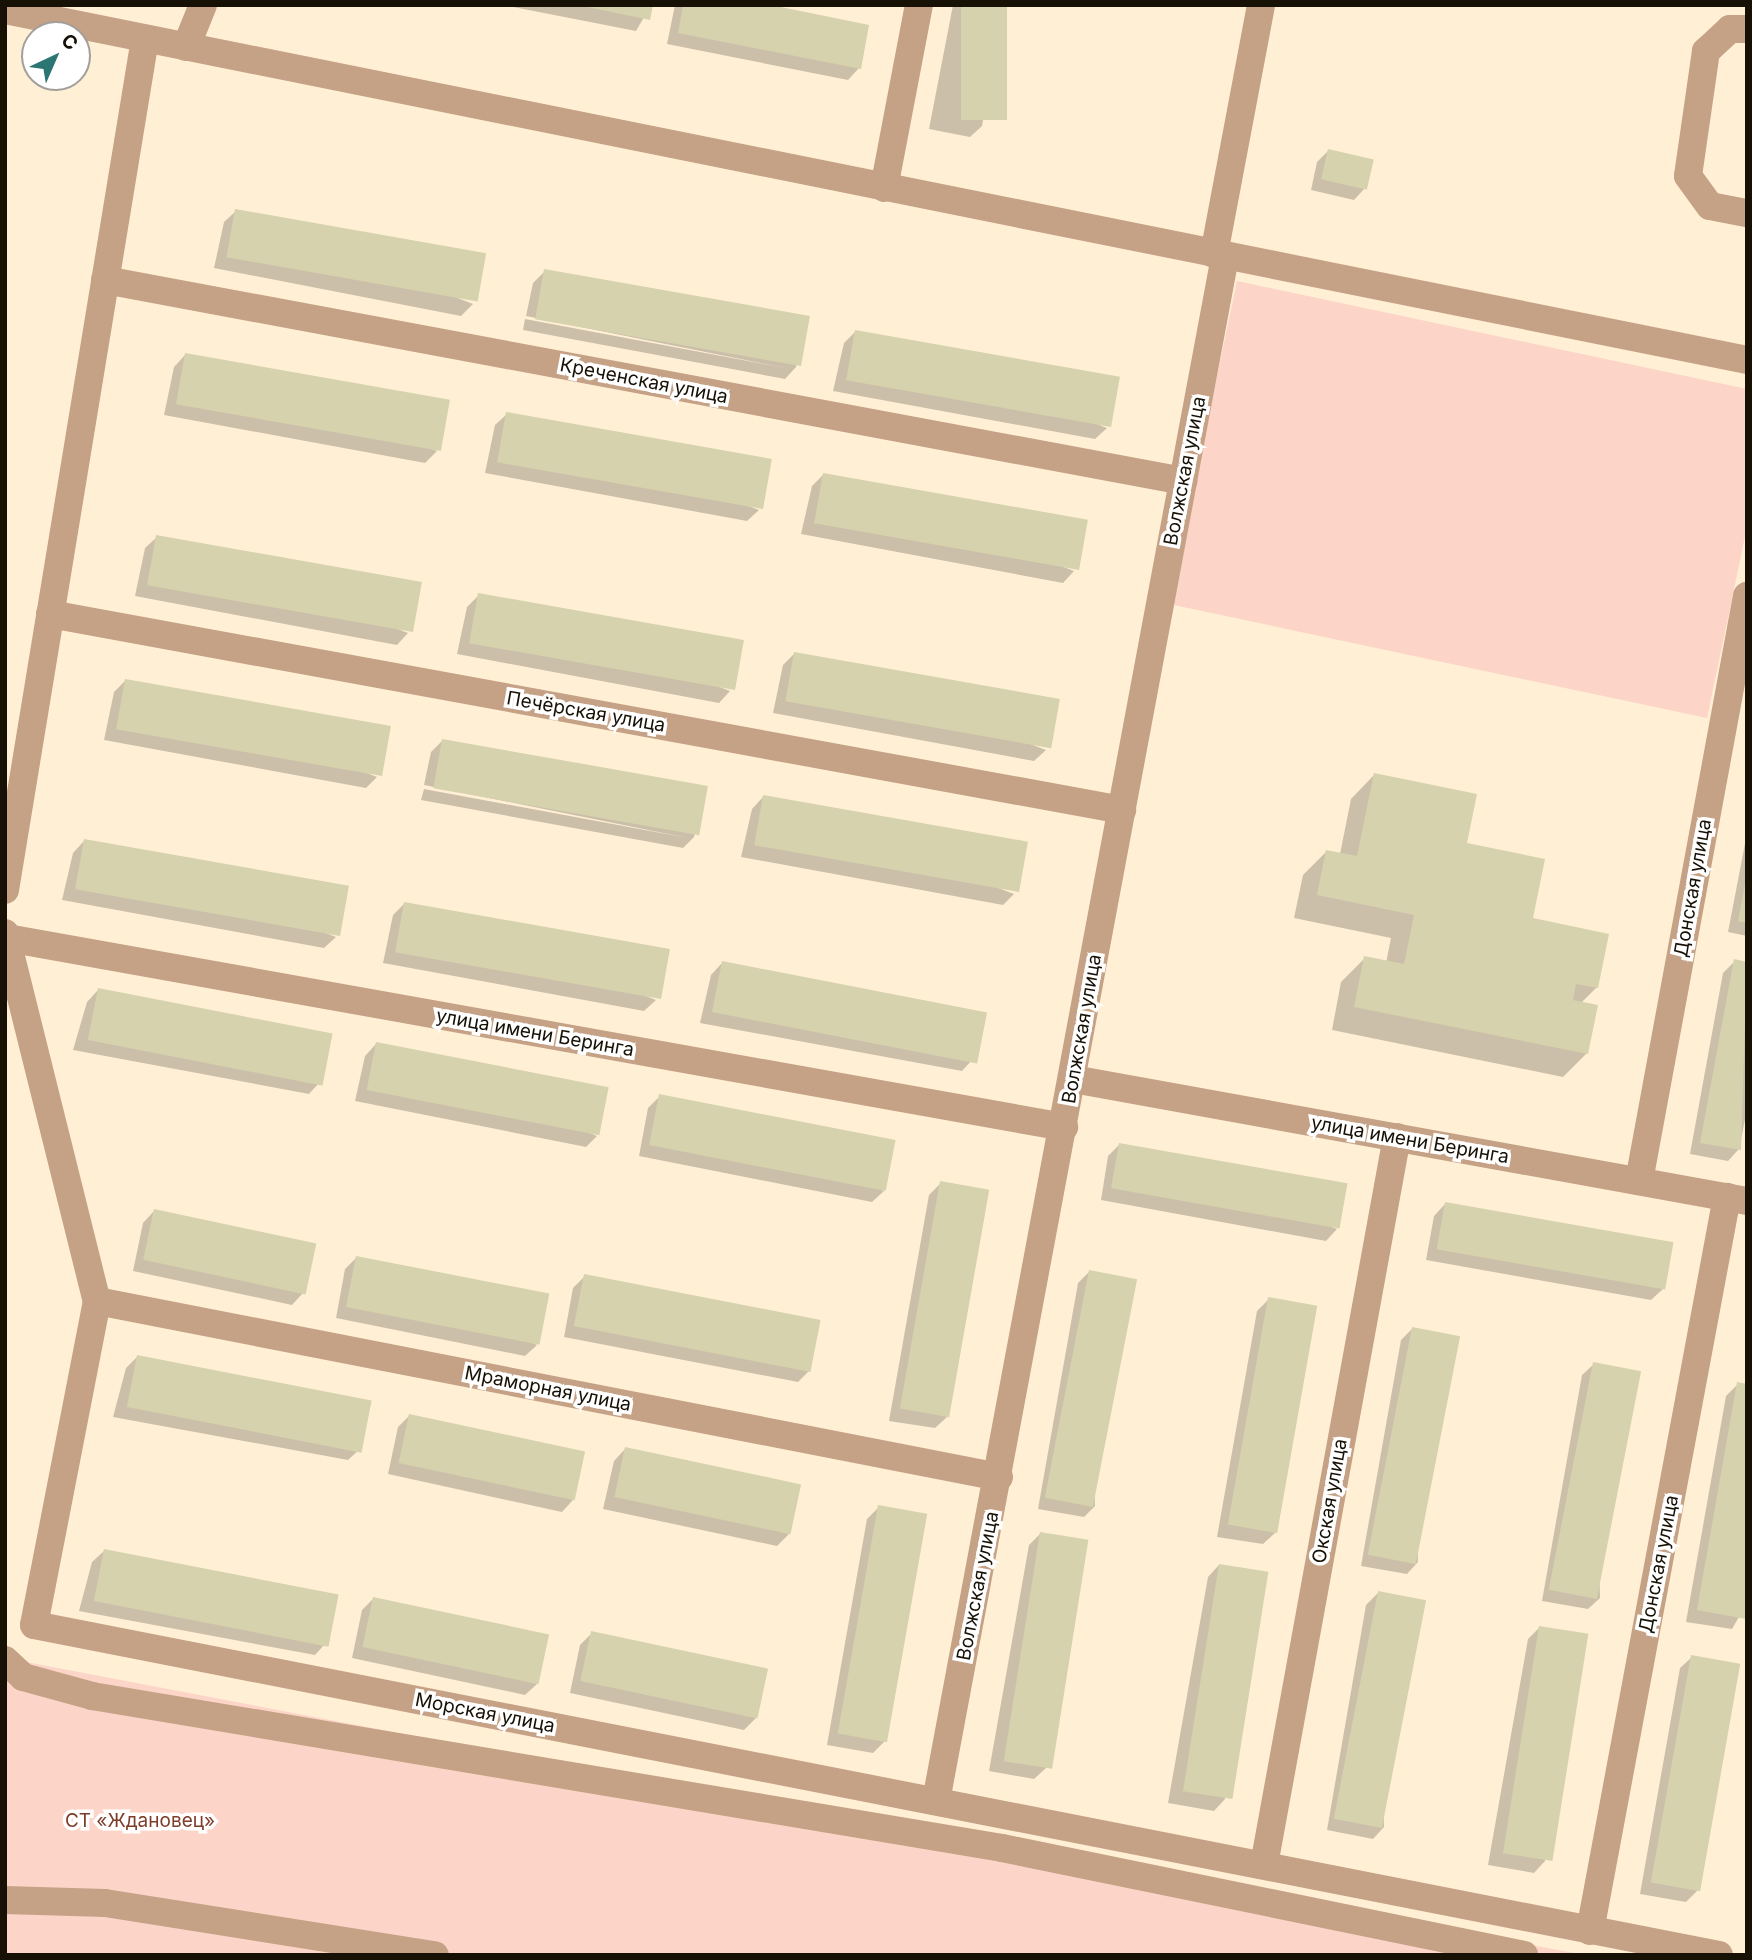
<!DOCTYPE html>
<html>
<head>
<meta charset="utf-8">
<style>
  body { margin:0 }
  #map { position:relative; width:1752px; height:1960px; overflow:hidden; background:#ffefd4; font-family:Inter,sans-serif }
  div>[style] { position:absolute }
  .green>* { inset:0; background:#fdd4c8 }
  .shadow>* { inset:0; background:#0003 }
  .building>* { inset:0; background:#d5d2ad; transform-origin:0 0 }
  .minor>* { height:28px; margin:-14px; padding:0 14px; transform-origin:14px; border-radius:14px; background:#c5a186 }
  span { translate:-50% -50%; white-space:nowrap; text-align:center; line-height:1.15; -webkit-text-stroke:7px #fff; paint-order:stroke }
  .street-label { font-size:19px; color:#161005 }
  .park-label { font-size:19px; color:#7e3d29 }
  .frame { position:absolute; inset:0; border:7px solid #161005; pointer-events:none }
  .north { position:absolute; left:21px; top:21px; width:70px; height:70px; box-sizing:border-box; background:#fff; border:2px solid #a29f9b; border-radius:50%; rotate:44deg; font-size:19px; font-weight:700; line-height:28px; text-align:center; color:#161005 }
  .north::after { content:''; display:block; margin:auto; width:24px; height:32px; background:#2b7572; clip-path:polygon(50% 0,100% 100%,50% 72%,0 100%) }
</style>
</head>
<body>
<div id="map">
  <div class="green">
    <i style="clip-path:polygon(1237px 281px,1747px 389px,1747px 527px,1707px 718px,1169px 604px)"></i>
    <i style="clip-path:polygon(5px 1658px,1002px 1848px,1585px 1955px,5px 1955px)"></i>
  </div>
  <div class="shadow">
    <i style="clip-path:polygon(503px 5px,651px 5px,636px 31px)"></i>
    <i style="clip-path:polygon(675px 5px,762px 5px,859px 68px,848px 80px,667px 44px)"></i>
    <i style="clip-path:polygon(953px 5px,1005px 5px,982px 126px,970px 137px,929px 129px)"></i>
    <i style="clip-path:polygon(1328px 151px,1365px 188px,1354px 200px,1311px 190px,1317px 162px)"></i>
    <i style="clip-path:polygon(236px 211px,473px 304px,461px 316px,214px 268px,224px 222px)"></i>
    <i style="clip-path:polygon(545px 271px,808px 320px,796px 367px,785px 379px,523px 330px,525px 319px,790px 369px,526px 316px,533px 283px)"></i>
    <i style="clip-path:polygon(855px 332px,1107px 428px,1095px 439px,833px 391px,844px 343px)"></i>
    <i style="clip-path:polygon(185px 355px,437px 451px,425px 463px,164px 415px,174px 367px)"></i>
    <i style="clip-path:polygon(507px 414px,759px 510px,747px 521px,485px 473px,495px 425px)"></i>
    <i style="clip-path:polygon(823px 475px,1074px 571px,1063px 583px,801px 534px,812px 486px)"></i>
    <i style="clip-path:polygon(157px 537px,408px 633px,397px 645px,135px 596px,145px 548px)"></i>
    <i style="clip-path:polygon(479px 595px,730px 691px,719px 703px,457px 654px,467px 607px)"></i>
    <i style="clip-path:polygon(795px 653px,1046px 750px,1034px 761px,773px 713px,783px 665px)"></i>
    <i style="clip-path:polygon(126px 680px,377px 777px,366px 788px,104px 740px,114px 692px)"></i>
    <i style="clip-path:polygon(443px 740px,706px 789px,694px 837px,683px 848px,421px 800px,424px 789px,688px 838px,424px 785px,431px 752px)"></i>
    <i style="clip-path:polygon(1374px 775px,1465px 844px,1597px 987px,1581px 1003px,1587px 1053px,1563px 1077px,1332px 1030px,1341px 982px,1365px 958px,1386px 963px,1391px 938px,1294px 918px,1303px 875px,1326px 852px,1340px 854px,1351px 799px)"></i>
    <i style="clip-path:polygon(763px 797px,1014px 894px,1003px 905px,741px 857px,752px 809px)"></i>
    <i style="clip-path:polygon(1747px 833px,1747px 936px,1728px 932px)"></i>
    <i style="clip-path:polygon(84px 841px,336px 937px,324px 948px,62px 900px,73px 853px)"></i>
    <i style="clip-path:polygon(405px 903px,656px 1000px,644px 1011px,383px 963px,393px 915px)"></i>
    <i style="clip-path:polygon(1735px 961px,1747px 964px,1747px 1110px,1739px 1149px,1728px 1161px,1690px 1154px,1723px 973px)"></i>
    <i style="clip-path:polygon(722px 963px,973px 1059px,962px 1071px,700px 1023px,711px 975px)"></i>
    <i style="clip-path:polygon(98px 990px,320px 1082px,309px 1094px,73px 1050px,87px 1002px)"></i>
    <i style="clip-path:polygon(376px 1044px,597px 1136px,586px 1147px,355px 1101px,365px 1056px)"></i>
    <i style="clip-path:polygon(660px 1096px,884px 1191px,872px 1202px,639px 1156px,648px 1108px)"></i>
    <i style="clip-path:polygon(1120px 1144px,1337px 1229px,1326px 1241px,1101px 1200px,1108px 1156px)"></i>
    <i style="clip-path:polygon(941px 1183px,947px 1417px,935px 1428px,889px 1421px,929px 1195px)"></i>
    <i style="clip-path:polygon(1445px 1204px,1663px 1289px,1651px 1300px,1426px 1260px,1434px 1216px)"></i>
    <i style="clip-path:polygon(154px 1211px,303px 1293px,292px 1305px,133px 1271px,143px 1223px)"></i>
    <i style="clip-path:polygon(357px 1257px,537px 1345px,525px 1356px,336px 1318px,345px 1269px)"></i>
    <i style="clip-path:polygon(1089px 1272px,1095px 1506px,1084px 1517px,1038px 1509px,1078px 1283px)"></i>
    <i style="clip-path:polygon(585px 1276px,809px 1371px,798px 1382px,564px 1337px,573px 1288px)"></i>
    <i style="clip-path:polygon(1269px 1299px,1275px 1533px,1263px 1544px,1217px 1537px,1257px 1311px)"></i>
    <i style="clip-path:polygon(1412px 1329px,1418px 1562px,1407px 1574px,1361px 1566px,1401px 1340px)"></i>
    <i style="clip-path:polygon(138px 1356px,360px 1449px,348px 1460px,113px 1417px,126px 1368px)"></i>
    <i style="clip-path:polygon(1594px 1364px,1600px 1598px,1588px 1609px,1542px 1601px,1582px 1375px)"></i>
    <i style="clip-path:polygon(1738px 1384px,1747px 1386px,1747px 1603px,1732px 1629px,1686px 1622px,1726px 1396px)"></i>
    <i style="clip-path:polygon(410px 1415px,573px 1500px,562px 1512px,388px 1474px,398px 1427px)"></i>
    <i style="clip-path:polygon(625px 1449px,789px 1534px,777px 1546px,603px 1509px,614px 1461px)"></i>
    <i style="clip-path:polygon(879px 1507px,885px 1741px,873px 1753px,827px 1745px,867px 1519px)"></i>
    <i style="clip-path:polygon(1040px 1534px,1046px 1768px,1034px 1779px,989px 1771px,1029px 1545px)"></i>
    <i style="clip-path:polygon(104px 1551px,326px 1643px,315px 1655px,79px 1611px,92px 1562px)"></i>
    <i style="clip-path:polygon(1219px 1565px,1225px 1799px,1214px 1811px,1168px 1803px,1208px 1577px)"></i>
    <i style="clip-path:polygon(1378px 1593px,1384px 1827px,1373px 1839px,1327px 1830px,1366px 1605px)"></i>
    <i style="clip-path:polygon(373px 1599px,537px 1684px,525px 1695px,352px 1658px,362px 1610px)"></i>
    <i style="clip-path:polygon(1539px 1628px,1545px 1861px,1534px 1873px,1488px 1865px,1528px 1639px)"></i>
    <i style="clip-path:polygon(592px 1633px,756px 1718px,744px 1730px,570px 1693px,580px 1645px)"></i>
    <i style="clip-path:polygon(1692px 1657px,1697px 1891px,1686px 1902px,1640px 1894px,1680px 1668px)"></i>
  </div>
  <div class="building">
    <i style="clip-path:polygon(578px 5px,653px 5px,650px 20px)"></i>
    <i style="clip-path:polygon(683px 5px,771px 5px,869px 25px,861px 69px,678px 33px)"></i>
    <i style="left:961px;top:5px;width:46px;height:115px"></i>
    <i style="left:1328px;top:149px;width:47px;height:31px;rotate:13deg"></i>
    <i style="left:235px;top:209px;width:255px;height:49px;rotate:10deg"></i>
    <i style="left:544px;top:269px;width:270px;height:51px;rotate:10deg"></i>
    <i style="left:855px;top:330px;width:269px;height:51px;rotate:10deg"></i>
    <i style="left:185px;top:353px;width:269px;height:52px;rotate:10deg"></i>
    <i style="left:506px;top:412px;width:270px;height:51px;rotate:10deg"></i>
    <i style="left:823px;top:473px;width:269px;height:51px;rotate:10deg"></i>
    <i style="left:156px;top:535px;width:270px;height:51px;rotate:10deg"></i>
    <i style="left:478px;top:593px;width:270px;height:51px;rotate:10deg"></i>
    <i style="left:794px;top:652px;width:270px;height:50px;rotate:10deg"></i>
    <i style="left:125px;top:679px;width:270px;height:51px;rotate:10deg"></i>
    <i style="left:442px;top:739px;width:270px;height:50px;rotate:10deg"></i>
    <i style="clip-path:polygon(1374px 773px,1477px 794px,1467px 843px,1545px 859px,1533px 918px,1609px 934px,1598px 988px,1576px 984px,1573px 1000px,1598px 1005px,1588px 1054px,1354px 1007px,1364px 956px,1404px 964px,1414px 915px,1317px 895px,1326px 850px,1357px 856px)"></i>
    <i style="left:763px;top:795px;width:269px;height:51px;rotate:10deg"></i>
    <i style="left:84px;top:839px;width:269px;height:51px;rotate:10deg"></i>
    <i style="clip-path:polygon(1745px 884px,1747px 884px,1747px 923px,1738px 921px)"></i>
    <i style="left:404px;top:902px;width:270px;height:51px;rotate:10deg"></i>
    <i style="clip-path:polygon(1734px 959px,1747px 962px,1741px 1150px,1700px 1143px)"></i>
    <i style="left:722px;top:961px;width:270px;height:52px;rotate:11deg"></i>
    <i style="left:98px;top:988px;width:239px;height:53px;rotate:11deg"></i>
    <i style="left:376px;top:1042px;width:237px;height:49px;rotate:11deg"></i>
    <i style="left:659px;top:1094px;width:241px;height:52px;rotate:11deg"></i>
    <i style="left:1119px;top:1143px;width:232px;height:46px;rotate:10deg"></i>
    <i style="left:940px;top:1181px;width:50px;height:231px;rotate:10deg"></i>
    <i style="left:1445px;top:1202px;width:232px;height:48px;rotate:10deg"></i>
    <i style="left:154px;top:1209px;width:166px;height:52px;rotate:12deg"></i>
    <i style="left:356px;top:1256px;width:197px;height:52px;rotate:11deg"></i>
    <i style="left:1089px;top:1270px;width:49px;height:232px;rotate:11deg"></i>
    <i style="left:584px;top:1274px;width:241px;height:53px;rotate:11deg"></i>
    <i style="left:1268px;top:1297px;width:50px;height:231px;rotate:10deg"></i>
    <i style="left:1412px;top:1327px;width:49px;height:232px;rotate:11deg"></i>
    <i style="left:137px;top:1355px;width:239px;height:53px;rotate:11deg"></i>
    <i style="left:1593px;top:1362px;width:49px;height:232px;rotate:11deg"></i>
    <i style="clip-path:polygon(1737px 1382px,1747px 1384px,1746px 1619px,1697px 1610px)"></i>
    <i style="left:409px;top:1414px;width:180px;height:50px;rotate:12deg"></i>
    <i style="left:625px;top:1447px;width:180px;height:51px;rotate:12deg"></i>
    <i style="left:878px;top:1505px;width:50px;height:232px;rotate:10deg"></i>
    <i style="left:1040px;top:1532px;width:49px;height:232px;rotate:9deg"></i>
    <i style="left:104px;top:1549px;width:239px;height:53px;rotate:11deg"></i>
    <i style="left:1219px;top:1564px;width:50px;height:230px;rotate:9deg"></i>
    <i style="left:1378px;top:1591px;width:49px;height:232px;rotate:11deg"></i>
    <i style="left:373px;top:1597px;width:180px;height:51px;rotate:12deg"></i>
    <i style="left:1539px;top:1626px;width:50px;height:230px;rotate:9deg"></i>
    <i style="left:591px;top:1631px;width:181px;height:51px;rotate:12deg"></i>
    <i style="left:1691px;top:1655px;width:50px;height:231px;rotate:10deg"></i>
  </div>
  <div class="minor">
    <i style="left:5px;top:10px;width:1777px;rotate:11.36deg"></i>
    <i style="left:1747px;top:29px;width:17px;rotate:180deg"></i>
    <i style="left:1730px;top:29px;width:33px;rotate:137deg"></i>
    <i style="left:1706px;top:51px;width:126px;rotate:98.2deg"></i>
    <i style="left:1688px;top:176px;width:37px;rotate:54deg"></i>
    <i style="left:1710px;top:206px;width:38px;rotate:11deg"></i>
    <i style="left:186px;top:47px;width:45px;rotate:-68deg"></i>
    <i style="left:884px;top:188px;width:186px;rotate:-79.2deg"></i>
    <i style="left:1214px;top:254px;width:253px;rotate:-79.3deg"></i>
    <i style="left:105px;top:280px;width:1097px;rotate:10.56deg"></i>
    <i style="left:50px;top:614px;width:1090px;rotate:10.36deg"></i>
    <i style="left:5px;top:890px;width:862px;rotate:-80.66deg"></i>
    <i style="left:5px;top:933px;width:379px;rotate:76deg"></i>
    <i style="left:97px;top:1301px;width:330px;rotate:101deg"></i>
    <i style="left:34px;top:1625px;width:1717px;rotate:11.08deg"></i>
    <i style="left:7px;top:938px;width:1074px;rotate:10.14deg"></i>
    <i style="left:1073px;top:1079px;width:685px;rotate:10.26deg"></i>
    <i style="left:1639px;top:1181px;width:595px;rotate:-79.54deg"></i>
    <i style="left:97px;top:1301px;width:919px;rotate:11.04deg"></i>
    <i style="left:5px;top:1660px;width:25px;rotate:43deg"></i>
    <i style="left:23px;top:1677px;width:72px;rotate:15.4deg"></i>
    <i style="left:92px;top:1696px;width:923px;rotate:9.48deg"></i>
    <i style="left:1002px;top:1848px;width:533px;rotate:11.58deg"></i>
    <i style="left:936px;top:1801px;width:1572px;rotate:-79.4deg"></i>
    <i style="left:1264px;top:1865px;width:740px;rotate:-79.65deg"></i>
    <i style="left:5px;top:1900px;width:100px;rotate:1.7deg"></i>
    <i style="left:105px;top:1903px;width:334px;rotate:9deg"></i>
    <i style="left:1590px;top:1931px;width:747px;rotate:-79.43deg"></i>
  </div>
  <div class="street-label">
    <span style="left:644px;top:381px;rotate:11deg">Креченская улица</span>
    <span style="left:1185px;top:471px;rotate:-79deg">Волжская улица</span>
    <span style="left:586px;top:712px;rotate:10deg">Печёрская улица</span>
    <span style="left:1693px;top:888px;rotate:-80deg">Донская улица</span>
    <span style="left:1082px;top:1029px;rotate:-80deg">Волжская улица</span>
    <span style="left:535px;top:1033px;rotate:10deg">улица имени Беринга</span>
    <span style="left:1410px;top:1140px;rotate:10deg">улица имени Беринга</span>
    <span style="left:548px;top:1389px;rotate:11deg">Мраморная улица</span>
    <span style="left:1330px;top:1501px;rotate:-80deg">Окская улица</span>
    <span style="left:1659px;top:1564px;rotate:-79deg">Донская улица</span>
    <span style="left:978px;top:1586px;rotate:-79deg">Волжская улица</span>
    <span style="left:485px;top:1713px;rotate:11deg">Морская улица</span>
  </div>
  <div class="park-label">
    <span style="left:140px;top:1821px">СТ «Ждановец»</span>
  </div>
  <div class="frame"></div>
  <div class="north">С</div>
</div>
</body>
</html>
